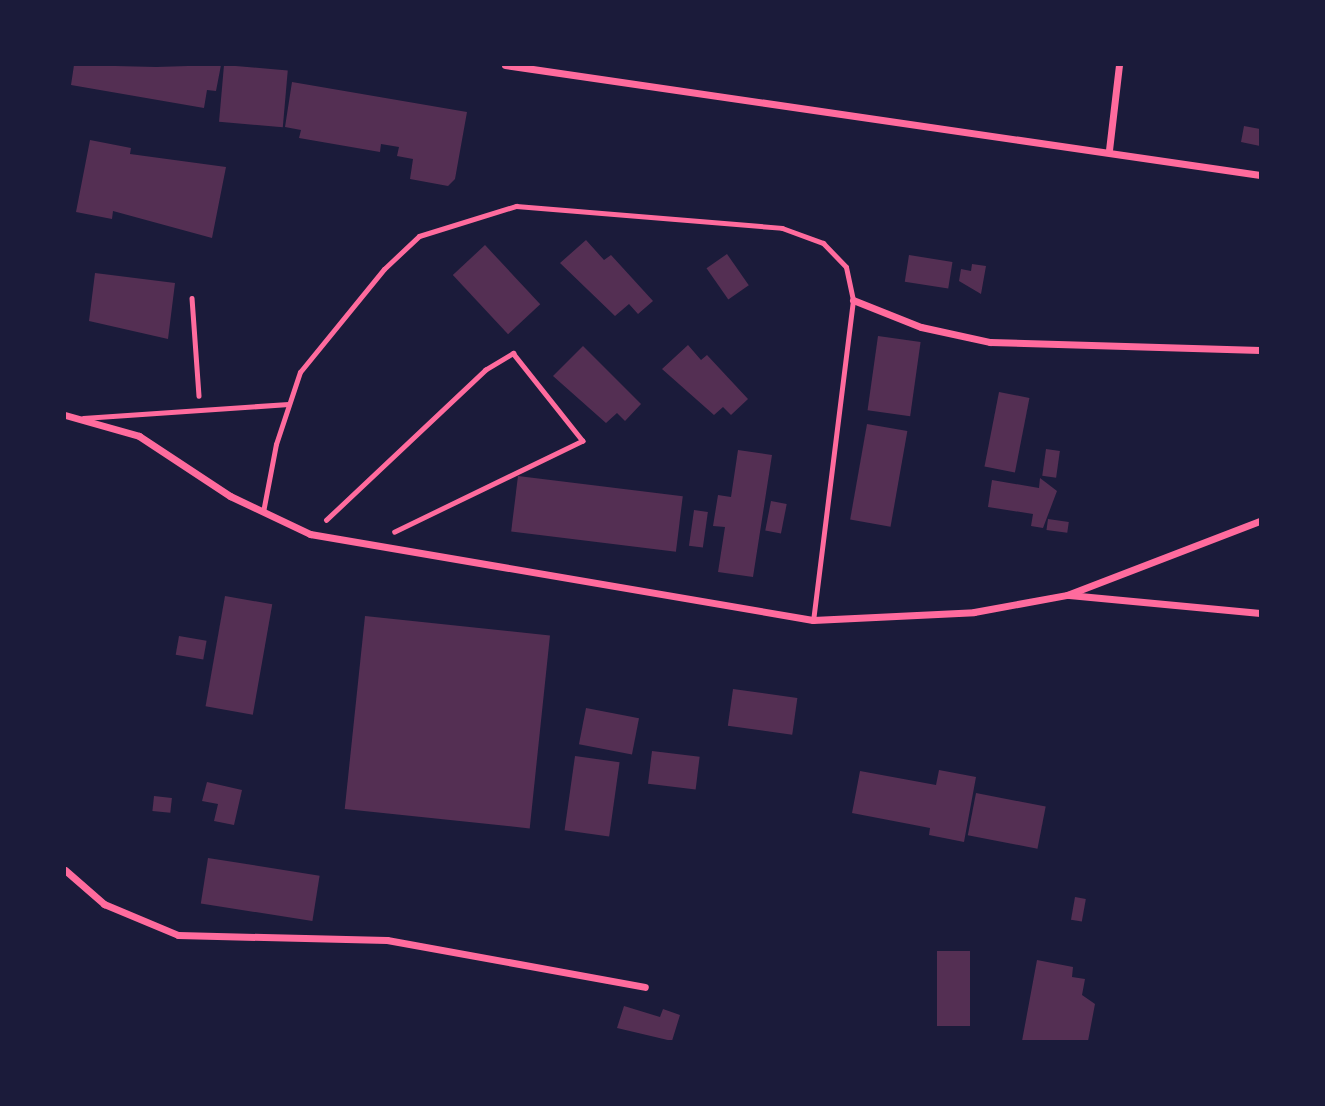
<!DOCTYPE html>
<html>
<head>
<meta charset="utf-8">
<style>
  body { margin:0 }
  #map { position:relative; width:1325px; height:1106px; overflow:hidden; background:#1b1b3a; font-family:Mulish,sans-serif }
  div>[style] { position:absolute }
  .building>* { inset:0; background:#542f53; transform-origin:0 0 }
  .path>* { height:4.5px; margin:-2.25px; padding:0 2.25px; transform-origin:2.25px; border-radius:2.25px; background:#ff6b9d }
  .service>* { height:5px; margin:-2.5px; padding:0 2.5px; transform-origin:2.5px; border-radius:2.5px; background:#ff6b9d }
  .minor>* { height:7px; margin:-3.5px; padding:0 3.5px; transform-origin:3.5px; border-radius:3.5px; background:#ff6b9d }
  span { translate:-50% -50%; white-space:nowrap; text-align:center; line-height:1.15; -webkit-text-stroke:5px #1b1b3a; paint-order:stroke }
  .frame { position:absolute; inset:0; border:66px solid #1b1b3a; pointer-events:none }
</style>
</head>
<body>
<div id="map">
  <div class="building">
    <i style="clip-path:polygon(74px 65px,156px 67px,221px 65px,216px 91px,207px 90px,204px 108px,71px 85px)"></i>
    <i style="left:224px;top:65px;width:64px;height:57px;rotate:5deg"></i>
    <i style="clip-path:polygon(292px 82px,467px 112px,455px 179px,448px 186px,410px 179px,413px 159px,397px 156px,399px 147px,381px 144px,380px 152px,299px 138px,301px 130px,285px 127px)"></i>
    <i style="clip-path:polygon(1244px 126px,1260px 129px,1260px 146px,1241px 142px)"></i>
    <i style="clip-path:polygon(90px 140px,131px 148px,130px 154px,226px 167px,212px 238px,113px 211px,112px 219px,76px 212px)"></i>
    <i style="clip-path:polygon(586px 240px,604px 260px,611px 255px,653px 301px,638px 314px,629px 304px,615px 316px,560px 263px)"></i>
    <i style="left:485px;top:245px;width:81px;height:44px;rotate:47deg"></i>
    <i style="left:727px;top:254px;width:38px;height:25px;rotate:55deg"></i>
    <i style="left:909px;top:255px;width:44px;height:27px;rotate:9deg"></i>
    <i style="clip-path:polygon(972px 264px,986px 266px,981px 294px,959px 281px,961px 269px,971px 271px)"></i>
    <i style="clip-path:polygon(95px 273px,175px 283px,168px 339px,89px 321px)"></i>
    <i style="left:878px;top:336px;width:43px;height:75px;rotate:8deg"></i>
    <i style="clip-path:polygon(688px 345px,701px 360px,707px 355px,748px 399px,731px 415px,723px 407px,714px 415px,662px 369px)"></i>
    <i style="clip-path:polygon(583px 346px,641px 404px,625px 421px,617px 413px,606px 423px,553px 376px)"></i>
    <i style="left:999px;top:392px;width:31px;height:76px;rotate:11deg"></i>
    <i style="left:867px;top:424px;width:41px;height:97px;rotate:10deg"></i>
    <i style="left:1046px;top:449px;width:14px;height:27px;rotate:8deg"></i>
    <i style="clip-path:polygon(738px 450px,772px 455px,753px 577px,718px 572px,725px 527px,713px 526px,718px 495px,731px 497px)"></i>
    <i style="left:518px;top:476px;width:166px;height:56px;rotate:7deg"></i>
    <i style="clip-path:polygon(1040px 478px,1057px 491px,1043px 528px,1031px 526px,1033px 514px,988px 507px,992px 480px,1039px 488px)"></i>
    <i style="left:771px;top:501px;width:16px;height:30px;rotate:11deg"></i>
    <i style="left:694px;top:510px;width:14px;height:36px;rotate:8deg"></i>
    <i style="left:1048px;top:519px;width:21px;height:11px;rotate:8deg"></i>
    <i style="left:225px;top:596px;width:48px;height:112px;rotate:10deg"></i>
    <i style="left:365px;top:616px;width:186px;height:194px;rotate:6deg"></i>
    <i style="left:179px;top:636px;width:28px;height:19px;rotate:10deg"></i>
    <i style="left:733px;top:689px;width:65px;height:37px;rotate:8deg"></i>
    <i style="left:586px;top:708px;width:54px;height:37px;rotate:11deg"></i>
    <i style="left:652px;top:751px;width:48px;height:33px;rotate:7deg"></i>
    <i style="left:575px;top:756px;width:45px;height:75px;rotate:8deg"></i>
    <i style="clip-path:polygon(939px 770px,976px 777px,964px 842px,929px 835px,930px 828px,852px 813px,860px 771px,936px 785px)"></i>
    <i style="clip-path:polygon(207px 782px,242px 790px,234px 825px,214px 821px,218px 804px,202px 801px)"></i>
    <i style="left:976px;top:793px;width:71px;height:43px;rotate:11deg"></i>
    <i style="left:154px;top:796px;width:18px;height:15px;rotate:6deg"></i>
    <i style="left:208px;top:858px;width:113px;height:46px;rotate:9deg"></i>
    <i style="left:1075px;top:897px;width:11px;height:23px;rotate:10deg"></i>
    <i style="left:937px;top:951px;width:33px;height:75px"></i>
    <i style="clip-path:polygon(1037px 960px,1073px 967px,1072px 977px,1085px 979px,1082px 995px,1095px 1004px,1088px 1041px,1022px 1041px)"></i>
    <i style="clip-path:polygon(624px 1006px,660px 1017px,663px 1009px,680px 1015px,672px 1041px,617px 1028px)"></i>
  </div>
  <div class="path">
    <i style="left:192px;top:298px;width:98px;rotate:85.9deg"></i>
    <i style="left:326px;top:520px;width:219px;rotate:-43.3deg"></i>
    <i style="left:485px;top:370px;width:33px;rotate:-31deg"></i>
    <i style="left:513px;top:353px;width:112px;rotate:51.5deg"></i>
    <i style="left:583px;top:441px;width:209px;rotate:154.2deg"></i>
  </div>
  <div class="service">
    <i style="left:83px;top:418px;width:206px;rotate:-3.9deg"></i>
    <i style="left:263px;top:512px;width:69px;rotate:-79.2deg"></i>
    <i style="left:276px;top:444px;width:76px;rotate:-71.6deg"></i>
    <i style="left:300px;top:372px;width:133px;rotate:-50.8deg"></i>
    <i style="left:384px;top:269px;width:48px;rotate:-43.3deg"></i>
    <i style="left:419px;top:236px;width:102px;rotate:-17.2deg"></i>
    <i style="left:516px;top:206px;width:267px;rotate:4.7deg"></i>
    <i style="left:782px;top:228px;width:44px;rotate:20.1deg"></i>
    <i style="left:823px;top:243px;width:33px;rotate:46deg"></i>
    <i style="left:846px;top:267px;width:34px;rotate:78deg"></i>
    <i style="left:853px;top:300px;width:322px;rotate:97.1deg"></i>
  </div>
  <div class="minor">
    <i style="left:505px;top:65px;width:763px;rotate:8.29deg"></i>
    <i style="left:1109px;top:150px;width:86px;rotate:-83.3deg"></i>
    <i style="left:853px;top:300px;width:73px;rotate:21.7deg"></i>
    <i style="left:921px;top:327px;width:71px;rotate:12.3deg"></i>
    <i style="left:990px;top:342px;width:270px;rotate:1.7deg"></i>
    <i style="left:65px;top:415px;width:77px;rotate:15.8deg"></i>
    <i style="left:139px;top:436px;width:109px;rotate:33.4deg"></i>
    <i style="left:230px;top:496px;width:89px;rotate:25.4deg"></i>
    <i style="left:310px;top:534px;width:510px;rotate:9.7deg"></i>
    <i style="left:813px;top:620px;width:161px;rotate:-2.8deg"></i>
    <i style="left:974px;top:612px;width:95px;rotate:-10.4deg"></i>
    <i style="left:1067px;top:595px;width:207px;rotate:-21deg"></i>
    <i style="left:1069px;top:595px;width:192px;rotate:5.4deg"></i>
    <i style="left:65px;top:870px;width:52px;rotate:41.1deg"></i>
    <i style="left:104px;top:904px;width:80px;rotate:22.7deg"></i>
    <i style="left:178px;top:935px;width:209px;rotate:1.4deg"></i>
    <i style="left:387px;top:940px;width:262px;rotate:10.3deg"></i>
  </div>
  <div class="frame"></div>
</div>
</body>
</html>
